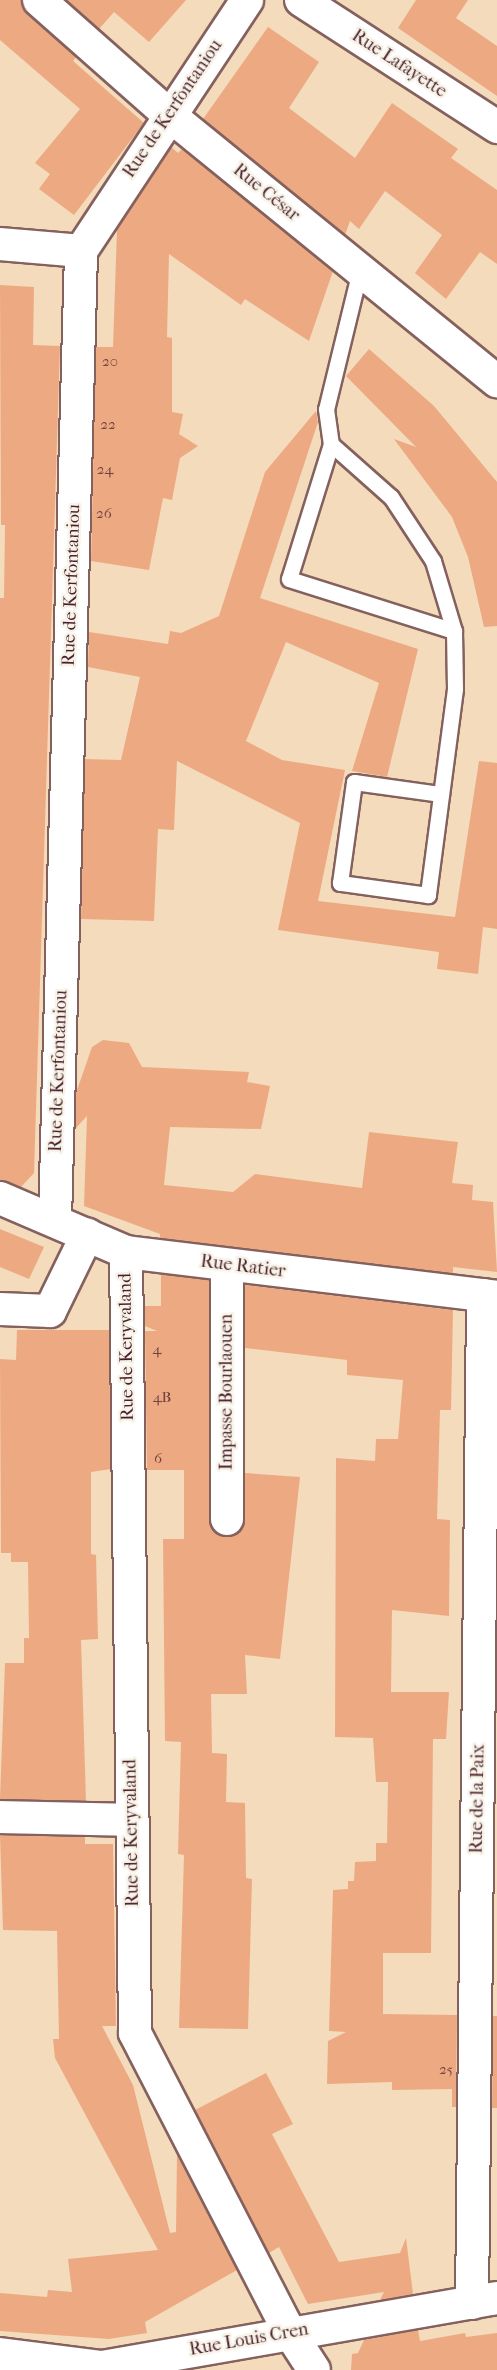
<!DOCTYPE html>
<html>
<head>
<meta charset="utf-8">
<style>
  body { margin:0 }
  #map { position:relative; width:497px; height:2370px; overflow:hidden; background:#f3dbbc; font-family:"IM FELL French Canon",serif }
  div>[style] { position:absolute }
  .building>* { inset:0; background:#edaa82 }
  .roads { filter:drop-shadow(2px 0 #85615e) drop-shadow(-2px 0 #85615e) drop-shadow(0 2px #85615e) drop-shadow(0 -2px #85615e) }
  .lane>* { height:15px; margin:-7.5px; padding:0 7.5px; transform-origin:7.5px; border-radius:7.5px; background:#fff }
  .street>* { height:32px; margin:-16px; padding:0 16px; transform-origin:16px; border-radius:16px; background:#fff }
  span { translate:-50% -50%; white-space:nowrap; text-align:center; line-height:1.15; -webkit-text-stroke:5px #f7f3e8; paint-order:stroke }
  .number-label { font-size:15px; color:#734241 }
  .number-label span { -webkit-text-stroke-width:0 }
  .street-label { font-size:18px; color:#4a1f2b }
</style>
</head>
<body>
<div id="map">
  <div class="building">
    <i style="clip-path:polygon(0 0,22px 0,27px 13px,76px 57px,73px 61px,144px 123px,74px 215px,39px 189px,50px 174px,35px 163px,80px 109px,0 40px)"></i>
    <i style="clip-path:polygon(66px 0,186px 0,149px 42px,114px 12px,99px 29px)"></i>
    <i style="clip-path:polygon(416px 0,468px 0,456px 18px,497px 46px,497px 96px,398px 28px)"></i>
    <i style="clip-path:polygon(268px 27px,319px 62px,289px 108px,355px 158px,392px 103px,458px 149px,451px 158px,497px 190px,497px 264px,480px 252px,446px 299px,415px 273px,442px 235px,385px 191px,359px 229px,350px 221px,345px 235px,203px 119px)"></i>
    <i style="clip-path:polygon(171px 147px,178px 153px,182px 149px,333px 271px,309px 341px,245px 299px,241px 305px,169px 254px,167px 337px,172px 338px,172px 412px,183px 414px,179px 434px,198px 446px,180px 458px,172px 500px,163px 498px,149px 570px,91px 561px,96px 347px,113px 347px,117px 229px)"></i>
    <i style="clip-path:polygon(0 285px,34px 287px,33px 345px,60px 346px,34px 1173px,21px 1187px,0 1180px,0 598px,4px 598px,5px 525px,1px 525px)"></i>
    <i style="clip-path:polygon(369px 349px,434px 406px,497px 482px,497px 626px,484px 627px,468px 557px,452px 517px,394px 439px,416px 447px,346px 376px)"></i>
    <i style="clip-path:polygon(316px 411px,318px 422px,260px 598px,418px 649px,387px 777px,352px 771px,379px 683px,286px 642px,246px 741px,282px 760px,345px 770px,318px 901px,455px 917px,479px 761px,497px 763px,497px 929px,483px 927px,478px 974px,437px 969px,439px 952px,278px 930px,300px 823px,177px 761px,174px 830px,158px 829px,154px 921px,81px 919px,85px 759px,121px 760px,140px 677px,88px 667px,89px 632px,168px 644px,170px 631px,181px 633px,219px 616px,265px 472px)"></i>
    <i style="clip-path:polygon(103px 1040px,129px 1043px,142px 1067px,249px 1072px,247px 1082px,270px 1086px,261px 1129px,170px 1127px,164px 1185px,233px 1192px,255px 1174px,362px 1188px,369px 1132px,458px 1142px,452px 1183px,473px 1185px,472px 1200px,493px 1202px,497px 1272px,453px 1267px,453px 1274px,160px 1238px,160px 1234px,84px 1206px,87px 1116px,75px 1129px,76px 1093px,92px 1047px)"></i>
    <i style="clip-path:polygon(0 1229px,44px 1247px,29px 1279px,0 1267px)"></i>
    <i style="clip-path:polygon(161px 1274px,209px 1280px,212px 1528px,226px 1537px,242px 1528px,245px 1473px,300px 1477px,280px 1659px,245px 1655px,247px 1694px,211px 1694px,212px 1753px,227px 1754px,226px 1802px,245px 1803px,246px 1878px,252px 1879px,248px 2029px,179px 2028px,184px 1855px,178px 1854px,181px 1742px,165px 1741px,163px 1539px,184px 1539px,184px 1470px,147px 1470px,145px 1331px,157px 1331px,145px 1326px,145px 1306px,161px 1306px)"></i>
    <i style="clip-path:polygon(245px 1285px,453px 1310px,451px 1410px,440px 1410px,437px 1519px,450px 1520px,449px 1616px,392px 1610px,391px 1692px,449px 1692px,446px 1739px,433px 1739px,431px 1953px,383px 1953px,383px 2014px,457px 2015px,456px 2107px,452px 2107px,452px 2089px,392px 2090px,392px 2082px,327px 2084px,328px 2041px,346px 2032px,329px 2031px,333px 1890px,348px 1889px,348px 1881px,354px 1881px,355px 1862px,376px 1861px,376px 1843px,387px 1843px,388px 1782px,376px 1782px,373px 1738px,335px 1737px,336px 1458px,375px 1461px,376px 1439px,398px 1439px,403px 1380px,347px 1375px,347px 1360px,245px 1348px)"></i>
    <i style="clip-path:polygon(17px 1330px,109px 1330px,111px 1469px,91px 1472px,91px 1554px,96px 1555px,98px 1639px,81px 1640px,86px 1801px,0 1799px,5px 1663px,24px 1663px,24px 1638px,29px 1638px,28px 1562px,11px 1562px,11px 1553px,1px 1553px,0 1359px,16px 1360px)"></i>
    <i style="clip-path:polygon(0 1835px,85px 1837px,85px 1844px,113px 1844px,116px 2026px,102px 2026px,133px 2085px,170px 2233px,176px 2232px,177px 2154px,237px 2270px,145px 2322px,147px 2333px,109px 2339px,0 2331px,0 2293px,47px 2297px,48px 2290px,72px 2292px,68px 2259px,158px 2250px,55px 2058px,53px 2039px,59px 2039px,57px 1931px,3px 1930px)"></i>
    <i style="clip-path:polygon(493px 2016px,497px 2016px,497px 2108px,492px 2108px)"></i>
    <i style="clip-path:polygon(266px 2073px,293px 2124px,272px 2134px,339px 2262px,400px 2253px,406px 2238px,413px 2294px,380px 2300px,384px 2292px,308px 2304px,279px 2247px,269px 2253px,195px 2110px)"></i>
    <i style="clip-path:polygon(418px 2330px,420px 2341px,465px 2333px,466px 2337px,497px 2333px,497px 2370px,351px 2370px,352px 2354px,358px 2353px,364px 2340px)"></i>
  </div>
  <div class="roads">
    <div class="lane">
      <i style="left:360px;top:270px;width:143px;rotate:103.7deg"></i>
      <i style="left:326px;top:409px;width:35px;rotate:82deg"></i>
      <i style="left:331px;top:444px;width:80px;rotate:41.5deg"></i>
      <i style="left:391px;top:497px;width:77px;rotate:56.7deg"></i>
      <i style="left:433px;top:561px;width:73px;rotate:73.3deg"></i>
      <i style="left:454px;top:631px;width:58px;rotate:89deg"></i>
      <i style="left:455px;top:689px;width:208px;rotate:97.5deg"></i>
      <i style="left:428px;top:895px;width:89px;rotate:-172.2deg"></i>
      <i style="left:340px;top:883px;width:102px;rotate:-82.1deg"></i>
      <i style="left:354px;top:782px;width:88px;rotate:7.9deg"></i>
      <i style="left:331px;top:444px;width:141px;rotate:107.3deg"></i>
      <i style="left:289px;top:579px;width:173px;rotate:17.5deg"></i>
    </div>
    <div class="street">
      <i style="left:39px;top:0;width:172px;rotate:41.5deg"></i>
      <i style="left:168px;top:114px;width:424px;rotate:39.1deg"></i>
      <i style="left:301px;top:0;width:234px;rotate:32.9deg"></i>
      <i style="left:0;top:244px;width:81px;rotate:4.9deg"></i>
      <i style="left:0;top:1198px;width:137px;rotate:23.2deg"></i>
      <i style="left:126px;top:1252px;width:374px;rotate:6.9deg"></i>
      <i style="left:55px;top:1220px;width:969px;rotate:-88.46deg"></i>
      <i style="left:81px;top:251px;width:301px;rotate:-56.5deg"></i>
      <i style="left:126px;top:1252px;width:781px;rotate:89.34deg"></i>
      <i style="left:135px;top:2033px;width:338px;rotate:62.7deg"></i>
      <i style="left:290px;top:2333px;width:44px;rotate:57deg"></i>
      <i style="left:0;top:1309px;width:50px;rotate:2.3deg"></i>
      <i style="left:50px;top:1311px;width:85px;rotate:-64deg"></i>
      <i style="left:227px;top:1519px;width:254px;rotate:-90deg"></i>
      <i style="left:0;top:1817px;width:132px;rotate:1.3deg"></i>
      <i style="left:472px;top:2303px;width:1008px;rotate:-89.37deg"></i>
      <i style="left:0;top:2354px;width:103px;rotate:7.3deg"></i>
      <i style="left:102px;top:2367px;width:401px;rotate:-9.9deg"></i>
    </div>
  </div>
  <div class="number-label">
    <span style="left:110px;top:362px">20</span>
    <span style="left:108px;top:425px">22</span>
    <span style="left:105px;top:470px">24</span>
    <span style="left:104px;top:514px">26</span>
    <span style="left:157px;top:1350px">4</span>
    <span style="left:162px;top:1398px">4B</span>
    <span style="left:158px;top:1459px">6</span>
    <span style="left:446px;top:2070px">25</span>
  </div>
  <div class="street-label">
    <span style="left:399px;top:64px;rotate:33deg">Rue Lafayette</span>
    <span style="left:173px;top:109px;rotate:-56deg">Rue de Kerfontaniou</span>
    <span style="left:266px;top:193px;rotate:39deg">Rue César</span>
    <span style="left:72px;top:585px;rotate:-88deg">Rue de Kerfontaniou</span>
    <span style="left:59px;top:1071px;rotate:-88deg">Rue de Kerfontaniou</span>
    <span style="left:243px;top:1267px;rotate:7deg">Rue Ratier</span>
    <span style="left:127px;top:1347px;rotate:-91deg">Rue de Keryvaland</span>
    <span style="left:227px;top:1392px;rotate:-90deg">Impasse Bourlaouen</span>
    <span style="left:478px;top:1799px;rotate:-89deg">Rue de la Paix</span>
    <span style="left:132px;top:1833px;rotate:-91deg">Rue de Keryvaland</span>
    <span style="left:249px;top:2340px;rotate:-10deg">Rue Louis Cren</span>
  </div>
</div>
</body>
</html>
